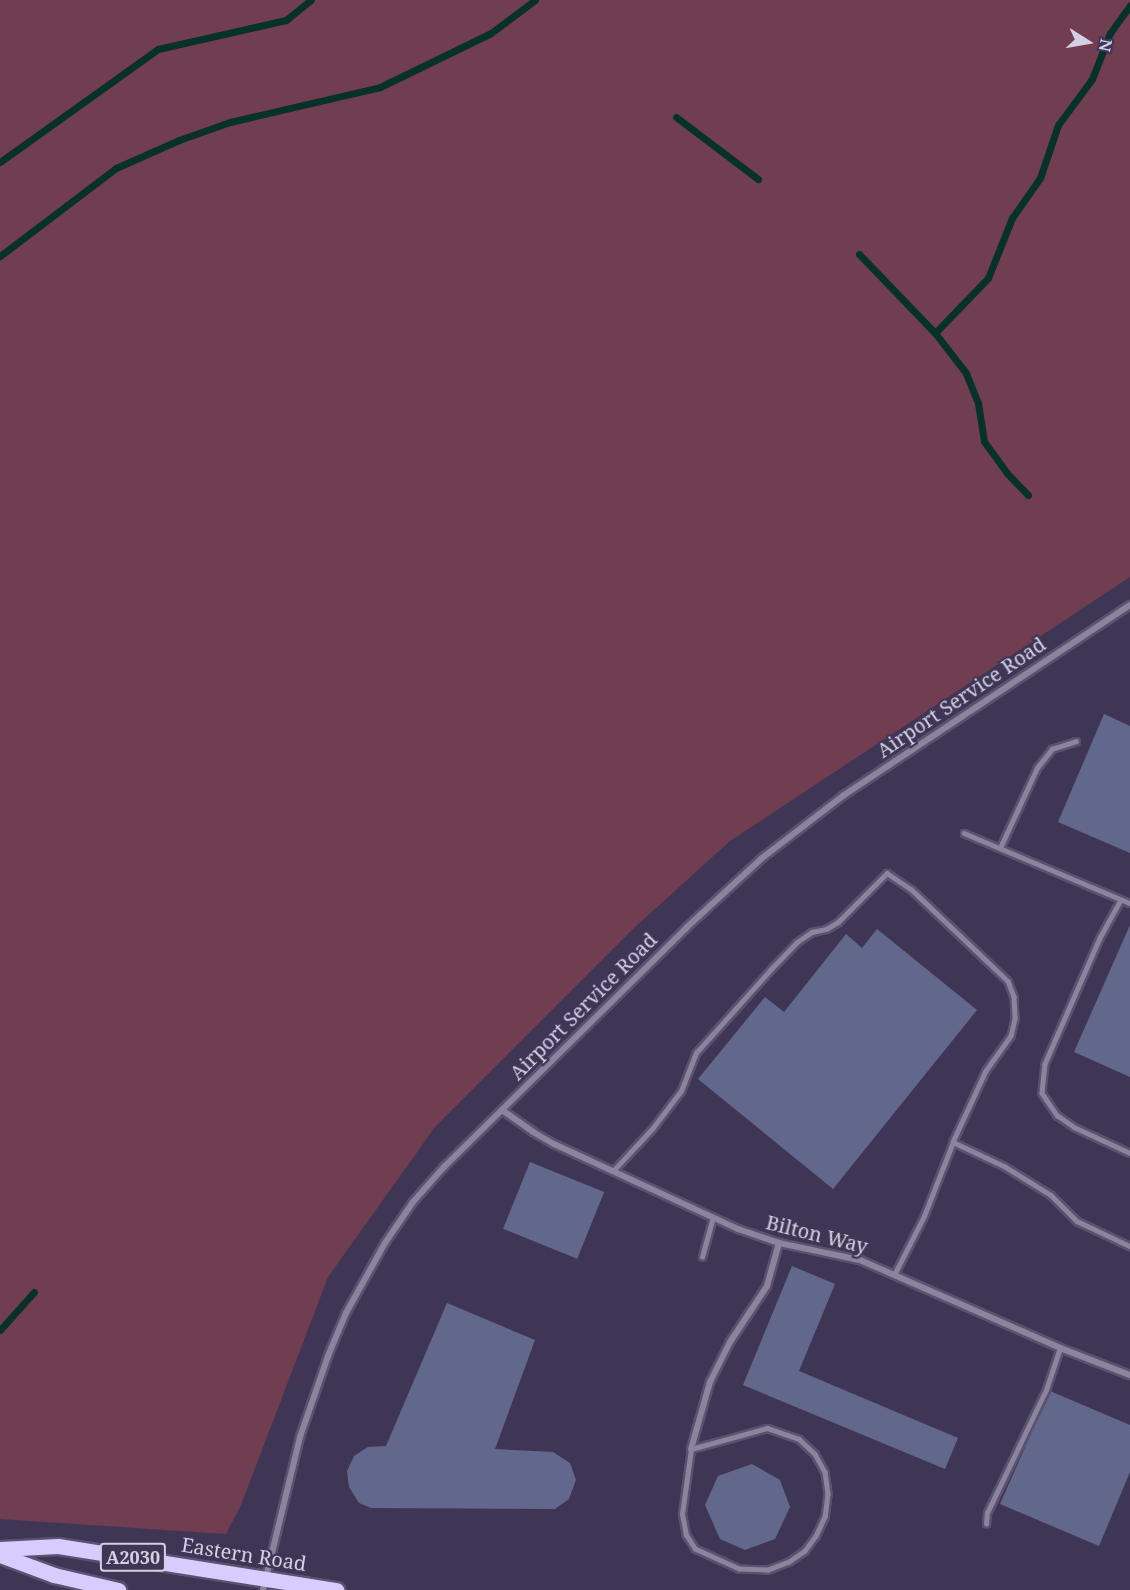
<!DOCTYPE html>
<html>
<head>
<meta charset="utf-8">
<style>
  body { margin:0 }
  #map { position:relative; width:1130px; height:1590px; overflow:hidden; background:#3f3656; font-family:"Noto Serif",serif }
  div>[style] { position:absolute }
  .green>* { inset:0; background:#713d51 }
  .stream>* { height:7px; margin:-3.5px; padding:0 3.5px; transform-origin:3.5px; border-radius:3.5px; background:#063229 }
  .building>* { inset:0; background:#62688c; transform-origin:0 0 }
  .roads { filter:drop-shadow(2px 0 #5a5270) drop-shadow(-2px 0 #5a5270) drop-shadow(0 2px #5a5270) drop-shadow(0 -2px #5a5270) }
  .lane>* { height:4.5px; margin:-2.25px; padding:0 2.25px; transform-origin:2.25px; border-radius:2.25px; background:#8a849d }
  .street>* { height:6px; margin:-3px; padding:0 3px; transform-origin:3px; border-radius:3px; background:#8a849d }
  .primary>* { height:15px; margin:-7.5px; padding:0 7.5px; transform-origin:7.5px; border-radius:7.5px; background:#d8cbfd }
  span { translate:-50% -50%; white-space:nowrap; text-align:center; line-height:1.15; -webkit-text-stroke:4.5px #3f3656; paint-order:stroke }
  .shield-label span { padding:2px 4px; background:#3f3656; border:2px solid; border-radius:4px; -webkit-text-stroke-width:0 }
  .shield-label { font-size:18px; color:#d4d0e4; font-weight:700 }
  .street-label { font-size:20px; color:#d4d0e4 }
  .north { position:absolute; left:1058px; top:12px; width:60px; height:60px; -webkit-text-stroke:4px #3f3656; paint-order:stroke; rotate:101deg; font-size:16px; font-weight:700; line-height:24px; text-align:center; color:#d4d0e4 }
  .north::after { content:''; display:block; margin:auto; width:21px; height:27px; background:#d4d0e4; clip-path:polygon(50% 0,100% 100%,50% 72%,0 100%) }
</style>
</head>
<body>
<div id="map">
  <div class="green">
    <i style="clip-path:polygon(0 0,1130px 0,1130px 577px,730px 841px,634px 928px,435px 1127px,328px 1277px,241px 1505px,226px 1534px,0 1519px)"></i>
  </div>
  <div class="stream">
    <i style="left:676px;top:117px;width:103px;rotate:37.1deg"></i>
    <i style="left:0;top:162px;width:194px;rotate:-35.6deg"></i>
    <i style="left:158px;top:49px;width:131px;rotate:-12.8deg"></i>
    <i style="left:286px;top:20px;width:32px;rotate:-39deg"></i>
    <i style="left:859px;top:254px;width:110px;rotate:46.1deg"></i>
    <i style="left:0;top:256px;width:146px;rotate:-37.2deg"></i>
    <i style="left:116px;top:168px;width:69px;rotate:-24deg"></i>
    <i style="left:179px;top:140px;width:54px;rotate:-19.4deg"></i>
    <i style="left:230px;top:122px;width:154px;rotate:-13.1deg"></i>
    <i style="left:380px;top:87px;width:123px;rotate:-25.9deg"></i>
    <i style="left:491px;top:33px;width:55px;rotate:-36.9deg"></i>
    <i style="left:1028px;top:495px;width:30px;rotate:-134deg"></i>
    <i style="left:1007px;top:473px;width:39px;rotate:-126deg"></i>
    <i style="left:984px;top:441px;width:38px;rotate:-99deg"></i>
    <i style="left:978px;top:403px;width:32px;rotate:-112deg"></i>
    <i style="left:966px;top:373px;width:51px;rotate:-127.8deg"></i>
    <i style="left:935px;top:333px;width:76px;rotate:-46.1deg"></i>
    <i style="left:988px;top:278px;width:65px;rotate:-68.2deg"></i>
    <i style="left:1012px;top:218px;width:49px;rotate:-55deg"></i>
    <i style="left:1040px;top:178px;width:56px;rotate:-71.2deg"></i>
    <i style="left:1058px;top:125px;width:57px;rotate:-53.5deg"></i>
    <i style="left:1092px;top:79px;width:49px;rotate:-68.6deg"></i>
    <i style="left:1110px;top:33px;width:34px;rotate:-54deg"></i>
    <i style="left:0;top:1330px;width:51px;rotate:-48.2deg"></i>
  </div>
  <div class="building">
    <i style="clip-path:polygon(1104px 714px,1130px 726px,1130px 853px,1058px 822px)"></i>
    <i style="clip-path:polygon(1130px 925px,1130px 1077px,1074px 1052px)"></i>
    <i style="clip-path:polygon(877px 929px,977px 1010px,833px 1189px,698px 1079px,765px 997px,784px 1012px,846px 934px,862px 948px)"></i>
    <i style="left:530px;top:1162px;width:80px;height:72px;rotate:22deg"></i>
    <i style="clip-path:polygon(792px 1266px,835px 1284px,799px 1371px,958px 1438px,945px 1469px,743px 1385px)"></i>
    <i style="clip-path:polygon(447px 1303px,535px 1340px,495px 1449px,553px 1452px,570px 1463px,576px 1480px,569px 1499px,555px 1509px,371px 1508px,359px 1503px,349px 1487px,347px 1471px,354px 1456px,368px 1447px,386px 1446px)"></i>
    <i style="clip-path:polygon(1050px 1391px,1130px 1425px,1130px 1472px,1099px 1546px,1000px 1504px)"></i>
    <i style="clip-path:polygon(752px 1464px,780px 1480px,790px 1507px,775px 1539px,745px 1550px,720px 1539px,705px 1505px,718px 1476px)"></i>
  </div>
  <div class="roads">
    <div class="lane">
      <i style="left:964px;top:833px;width:180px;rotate:22.9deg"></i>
      <i style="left:1000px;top:848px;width:88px;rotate:-65.2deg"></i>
      <i style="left:1037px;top:768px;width:24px;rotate:-52deg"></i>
      <i style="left:1052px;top:749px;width:25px;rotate:-18deg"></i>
      <i style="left:1121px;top:900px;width:43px;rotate:118.9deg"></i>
      <i style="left:1100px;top:938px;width:137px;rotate:113.6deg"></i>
      <i style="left:1045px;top:1064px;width:29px;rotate:96deg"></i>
      <i style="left:1042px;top:1093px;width:27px;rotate:56deg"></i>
      <i style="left:1057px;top:1115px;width:21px;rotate:35deg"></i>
      <i style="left:1074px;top:1127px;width:62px;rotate:24.9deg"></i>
      <i style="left:613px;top:1171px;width:57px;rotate:-47.1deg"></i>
      <i style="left:652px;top:1129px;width:48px;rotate:-52.7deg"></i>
      <i style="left:681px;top:1091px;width:41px;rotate:-68.5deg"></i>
      <i style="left:696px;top:1053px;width:113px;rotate:-48.2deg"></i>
      <i style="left:771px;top:969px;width:37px;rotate:-46deg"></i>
      <i style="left:797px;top:942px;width:18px;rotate:-34deg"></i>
      <i style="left:812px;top:932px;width:14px;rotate:-12deg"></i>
      <i style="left:826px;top:929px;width:14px;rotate:-30deg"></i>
      <i style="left:838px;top:922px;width:69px;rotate:-45deg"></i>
      <i style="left:887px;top:873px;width:29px;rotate:34deg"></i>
      <i style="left:911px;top:889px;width:134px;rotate:43.5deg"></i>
      <i style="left:1008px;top:981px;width:17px;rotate:69deg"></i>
      <i style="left:1014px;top:997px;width:22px;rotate:87deg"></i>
      <i style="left:1015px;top:1019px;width:17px;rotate:103deg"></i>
      <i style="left:1011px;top:1036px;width:43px;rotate:125.5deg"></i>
      <i style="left:986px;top:1071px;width:78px;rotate:114.9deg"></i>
      <i style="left:702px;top:1257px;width:41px;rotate:-74.6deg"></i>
      <i style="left:894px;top:1275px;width:66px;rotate:-63deg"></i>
      <i style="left:924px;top:1216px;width:79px;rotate:-68.6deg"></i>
      <i style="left:953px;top:1142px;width:56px;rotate:25.2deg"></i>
      <i style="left:1004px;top:1166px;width:55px;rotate:31.7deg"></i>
      <i style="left:1051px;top:1195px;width:37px;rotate:45deg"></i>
      <i style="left:1077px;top:1221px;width:59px;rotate:25.3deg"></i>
      <i style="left:767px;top:1428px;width:34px;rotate:19deg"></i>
      <i style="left:799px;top:1439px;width:22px;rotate:43deg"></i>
      <i style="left:815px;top:1454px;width:21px;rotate:61deg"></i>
      <i style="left:825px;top:1472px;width:22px;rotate:82deg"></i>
      <i style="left:828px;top:1494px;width:23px;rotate:97deg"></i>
      <i style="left:825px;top:1517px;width:21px;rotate:115deg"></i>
      <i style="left:816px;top:1536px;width:19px;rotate:126deg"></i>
      <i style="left:805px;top:1551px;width:19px;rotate:145deg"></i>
      <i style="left:789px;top:1562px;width:22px;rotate:159deg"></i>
      <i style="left:768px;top:1570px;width:29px;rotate:-178deg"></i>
      <i style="left:739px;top:1569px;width:48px;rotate:-155.6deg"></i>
      <i style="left:695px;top:1549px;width:17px;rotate:-123deg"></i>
      <i style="left:686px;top:1535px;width:21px;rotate:-101deg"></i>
      <i style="left:682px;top:1514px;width:66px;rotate:-82.1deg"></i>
      <i style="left:691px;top:1449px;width:79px;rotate:-15.4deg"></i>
      <i style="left:986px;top:1524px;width:11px;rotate:-85deg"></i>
      <i style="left:987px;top:1513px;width:136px;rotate:-64.4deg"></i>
      <i style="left:1046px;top:1390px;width:44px;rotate:-71.6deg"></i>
    </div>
    <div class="street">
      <i style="left:502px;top:1110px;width:38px;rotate:35deg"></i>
      <i style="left:533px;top:1132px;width:24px;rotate:30deg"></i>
      <i style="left:554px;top:1144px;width:203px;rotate:24.8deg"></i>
      <i style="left:738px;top:1229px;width:43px;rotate:18.9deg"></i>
      <i style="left:779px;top:1243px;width:83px;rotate:11.9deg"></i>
      <i style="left:860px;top:1260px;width:219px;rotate:23.7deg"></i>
      <i style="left:1060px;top:1348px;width:75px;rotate:21.1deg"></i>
      <i style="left:691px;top:1449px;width:70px;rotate:-74.2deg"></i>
      <i style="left:710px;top:1382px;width:45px;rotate:-63.4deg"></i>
      <i style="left:730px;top:1342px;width:67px;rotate:-56.5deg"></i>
      <i style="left:767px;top:1286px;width:45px;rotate:-74.4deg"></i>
      <i style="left:263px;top:1590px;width:157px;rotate:-76.4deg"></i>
      <i style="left:300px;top:1437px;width:86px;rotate:-70.9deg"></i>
      <i style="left:328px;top:1356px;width:47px;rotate:-67.3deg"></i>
      <i style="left:346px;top:1313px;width:80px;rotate:-60.9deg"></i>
      <i style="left:385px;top:1243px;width:50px;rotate:-55.7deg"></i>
      <i style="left:413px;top:1202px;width:47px;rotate:-48.5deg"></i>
      <i style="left:444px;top:1167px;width:340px;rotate:-44.6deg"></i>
      <i style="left:686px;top:928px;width:103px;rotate:-42.6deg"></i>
      <i style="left:762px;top:858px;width:103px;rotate:-37.5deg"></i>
      <i style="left:844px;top:795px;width:343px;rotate:-33.6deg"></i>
    </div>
    <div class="primary">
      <i style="left:0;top:1549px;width:58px;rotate:-3deg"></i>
      <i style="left:58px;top:1546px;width:282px;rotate:9deg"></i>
      <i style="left:0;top:1555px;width:58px;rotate:20.3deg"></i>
      <i style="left:54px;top:1575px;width:66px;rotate:13.2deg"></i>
    </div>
  </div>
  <div class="shield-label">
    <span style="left:133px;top:1557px">A2030</span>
  </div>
  <div class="street-label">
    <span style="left:961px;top:697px;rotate:-34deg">Airport Service Road</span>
    <span style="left:583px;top:1006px;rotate:-45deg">Airport Service Road</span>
    <span style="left:817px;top:1234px;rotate:14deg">Bilton Way</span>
    <span style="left:244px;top:1554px;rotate:9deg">Eastern Road</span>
  </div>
  <div class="north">N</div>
</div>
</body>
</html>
